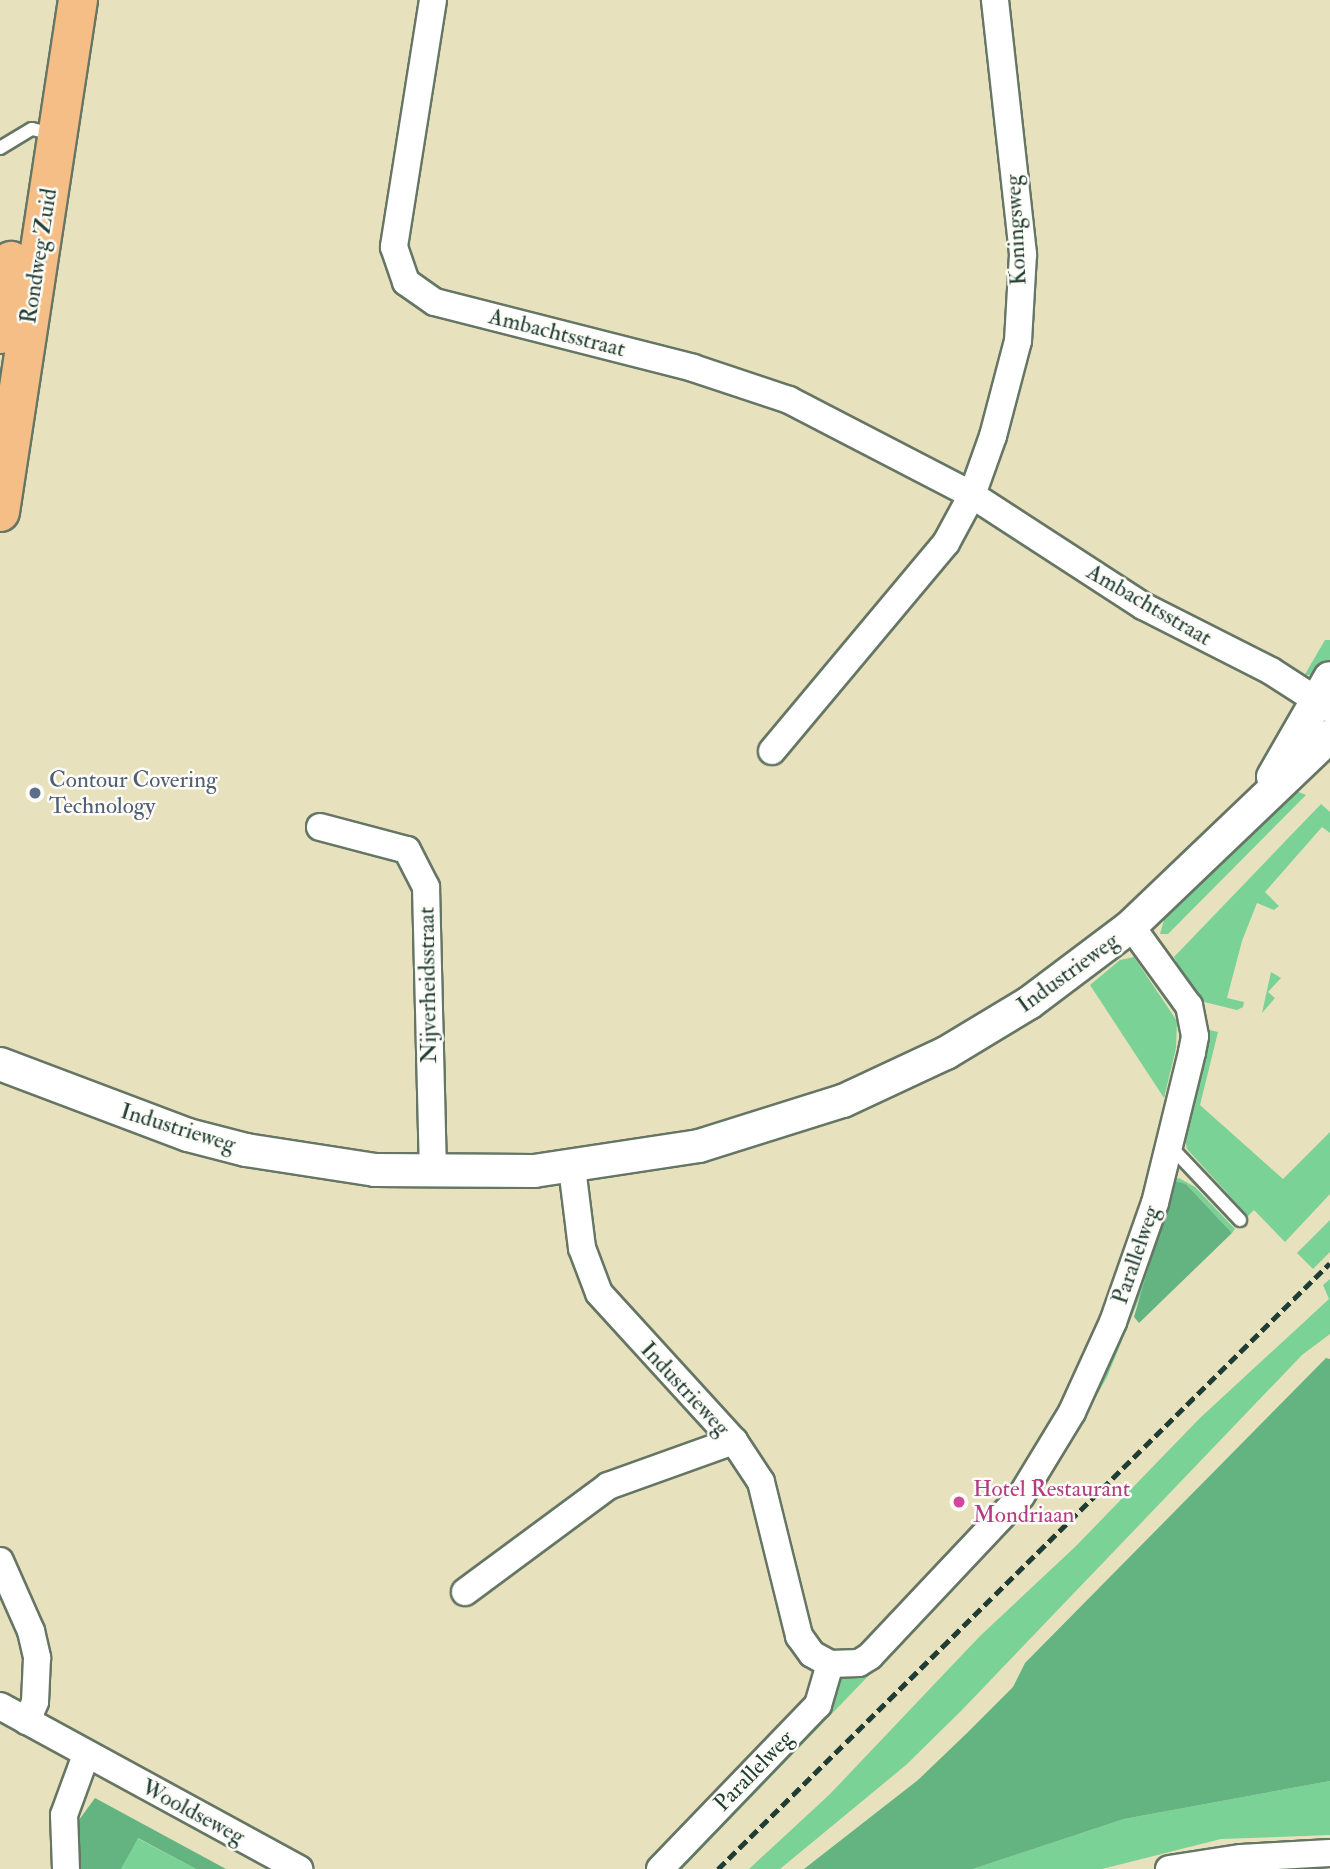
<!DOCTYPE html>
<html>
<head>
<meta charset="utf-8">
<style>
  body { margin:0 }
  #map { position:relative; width:1330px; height:1869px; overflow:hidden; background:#e8e1be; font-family:"IM FELL Double Pica",serif }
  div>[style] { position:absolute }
  .green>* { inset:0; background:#7ad297 }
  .forest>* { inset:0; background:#63b480 }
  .roads { filter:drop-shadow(2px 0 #657664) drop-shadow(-2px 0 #657664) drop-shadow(0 2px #657664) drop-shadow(0 -2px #657664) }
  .service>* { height:12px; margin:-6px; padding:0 6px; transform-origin:6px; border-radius:6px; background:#fff }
  .minor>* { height:26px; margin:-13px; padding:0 13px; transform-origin:13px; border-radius:13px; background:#fff }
  .tertiary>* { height:32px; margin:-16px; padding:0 16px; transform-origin:16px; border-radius:16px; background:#fff }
  .primary>* { height:38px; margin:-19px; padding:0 19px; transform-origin:19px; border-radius:19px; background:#f5be86 }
  .rail>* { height:5px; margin-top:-2.5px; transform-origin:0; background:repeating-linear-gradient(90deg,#1f3d34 0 10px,transparent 0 15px) }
  .dots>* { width:19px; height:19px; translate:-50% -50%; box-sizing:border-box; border:4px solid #fdfcf7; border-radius:50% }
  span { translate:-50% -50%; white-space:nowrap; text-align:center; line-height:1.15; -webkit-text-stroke:5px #fdfcf7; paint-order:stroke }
  .street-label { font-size:23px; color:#1f3d34 }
  .service-label { font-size:23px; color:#4e5e75 }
  .left { translate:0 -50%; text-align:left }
  .hotel-label { font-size:23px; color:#b23c85 }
</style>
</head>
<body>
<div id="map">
  <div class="green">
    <i style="clip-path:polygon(1325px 640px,1330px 640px,1330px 664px,1318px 673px,1304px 676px)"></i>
    <i style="clip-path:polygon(1289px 788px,1306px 795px,1168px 934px,1160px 934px,1166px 913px)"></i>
    <i style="clip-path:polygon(1321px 804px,1330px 812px,1330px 833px,1322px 827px,1265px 892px,1279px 906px,1274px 910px,1257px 903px,1242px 941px,1227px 998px,1244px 1002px,1243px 1007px,1237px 1010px,1196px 1000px,1174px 957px)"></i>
    <i style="clip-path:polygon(1134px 957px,1177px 1021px,1176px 1048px,1164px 1098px,1090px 985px,1120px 960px)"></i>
    <i style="clip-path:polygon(1271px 972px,1281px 978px,1268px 992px,1275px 998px,1262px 1013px)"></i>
    <i style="clip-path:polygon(1206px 1029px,1218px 1032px,1200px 1105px,1283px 1179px,1330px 1132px,1330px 1194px,1285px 1242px,1254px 1210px,1248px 1216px,1187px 1149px,1184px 1136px)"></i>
    <i style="clip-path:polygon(1179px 1178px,1195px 1187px,1235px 1229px,1232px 1233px,1186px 1184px,1107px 1377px,1073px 1438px,1013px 1526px,682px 1869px,679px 1869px,733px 1813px,733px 1804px,822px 1722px,838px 1678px,957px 1583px,1009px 1529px,1169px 1183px)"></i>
    <i style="clip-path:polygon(1330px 1220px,1330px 1252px,1313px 1269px,1297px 1253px)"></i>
    <i style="clip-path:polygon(1330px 1279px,1330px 1334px,1302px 1355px,962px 1710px,906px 1765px,780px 1869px,749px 1869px,830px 1794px,980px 1636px,1076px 1546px,1200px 1418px,1329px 1299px,1323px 1285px)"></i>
    <i style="clip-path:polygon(1330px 1781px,1330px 1835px,1221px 1839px,1102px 1869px,973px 1869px,1124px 1819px)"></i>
    <i style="clip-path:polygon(137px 1838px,196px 1869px,121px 1869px)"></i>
  </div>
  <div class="forest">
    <i style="clip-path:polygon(1174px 1181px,1186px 1184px,1232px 1233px,1139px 1323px,1134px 1317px)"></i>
    <i style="clip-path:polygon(1326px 1358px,1330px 1359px,1330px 1781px,1124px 1819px,973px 1869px,804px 1869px,918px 1780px,967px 1733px,1013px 1687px,1025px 1663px)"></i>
    <i style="clip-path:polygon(95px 1798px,226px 1869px,196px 1869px,138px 1838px,121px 1869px,80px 1869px,76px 1824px)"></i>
  </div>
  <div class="roads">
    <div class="service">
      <i style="left:0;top:148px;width:37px;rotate:-31deg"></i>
      <i style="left:32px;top:129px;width:23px;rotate:13deg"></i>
      <i style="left:1170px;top:1146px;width:102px;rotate:46.6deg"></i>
    </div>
    <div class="minor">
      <i style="left:433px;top:0;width:250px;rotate:99deg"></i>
      <i style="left:394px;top:247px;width:37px;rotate:71deg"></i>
      <i style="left:406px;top:282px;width:35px;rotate:35deg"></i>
      <i style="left:435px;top:302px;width:266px;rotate:14.3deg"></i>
      <i style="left:693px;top:368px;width:101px;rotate:18.4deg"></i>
      <i style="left:789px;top:400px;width:206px;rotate:27.4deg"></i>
      <i style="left:972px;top:495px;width:204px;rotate:33deg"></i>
      <i style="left:1143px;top:606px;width:144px;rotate:26.9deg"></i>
      <i style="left:1271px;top:671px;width:70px;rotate:32.8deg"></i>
      <i style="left:772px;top:751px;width:271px;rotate:-50.1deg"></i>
      <i style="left:946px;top:543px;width:55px;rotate:-61.6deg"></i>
      <i style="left:972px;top:495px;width:63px;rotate:-70.4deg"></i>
      <i style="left:993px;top:436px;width:98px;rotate:-75.3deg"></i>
      <i style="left:1018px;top:341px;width:87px;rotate:-86.7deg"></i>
      <i style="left:1023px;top:254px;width:256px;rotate:-96.3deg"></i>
      <i style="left:320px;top:827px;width:90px;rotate:14.8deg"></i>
      <i style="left:407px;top:850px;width:42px;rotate:62.8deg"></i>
      <i style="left:426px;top:887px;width:286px;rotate:88.6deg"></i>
      <i style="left:734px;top:1441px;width:49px;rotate:56.6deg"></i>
      <i style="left:761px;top:1482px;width:159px;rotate:76.1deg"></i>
      <i style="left:799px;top:1636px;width:22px;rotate:54deg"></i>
      <i style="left:812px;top:1654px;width:21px;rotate:29deg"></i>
      <i style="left:830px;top:1664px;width:29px;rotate:-2deg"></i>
      <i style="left:859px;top:1663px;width:13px;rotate:-32deg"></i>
      <i style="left:870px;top:1656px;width:220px;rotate:-46.7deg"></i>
      <i style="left:1021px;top:1496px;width:98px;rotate:-58.7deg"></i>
      <i style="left:1072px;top:1412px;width:99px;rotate:-65.5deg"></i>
      <i style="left:1113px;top:1322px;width:126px;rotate:-70.6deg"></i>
      <i style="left:1155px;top:1203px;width:155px;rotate:-76.2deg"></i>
      <i style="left:1192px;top:1052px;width:16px;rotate:-79deg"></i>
      <i style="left:1195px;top:1036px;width:31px;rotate:-101deg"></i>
      <i style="left:1189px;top:1006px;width:99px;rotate:-125.9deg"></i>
      <i style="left:0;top:1561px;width:77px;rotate:66.1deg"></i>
      <i style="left:31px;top:1631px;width:28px;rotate:77deg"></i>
      <i style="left:37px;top:1658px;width:44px;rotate:92.6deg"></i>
      <i style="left:35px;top:1702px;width:21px;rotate:113deg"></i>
      <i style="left:465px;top:1592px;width:178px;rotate:-36.5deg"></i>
      <i style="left:608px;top:1486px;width:134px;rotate:-19.7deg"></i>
      <i style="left:734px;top:1441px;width:200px;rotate:-132.4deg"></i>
      <i style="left:599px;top:1293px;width:48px;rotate:-110.7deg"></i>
      <i style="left:582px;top:1248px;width:81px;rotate:-97.1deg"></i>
      <i style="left:0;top:1706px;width:341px;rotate:28.6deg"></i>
      <i style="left:66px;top:1869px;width:54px;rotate:-92.1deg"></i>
      <i style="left:64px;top:1815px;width:64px;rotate:-69.9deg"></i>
      <i style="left:660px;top:1869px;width:228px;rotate:-46.1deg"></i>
      <i style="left:818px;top:1705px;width:43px;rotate:-73.7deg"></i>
      <i style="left:1169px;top:1869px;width:73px;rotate:-8.7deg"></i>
      <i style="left:1241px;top:1858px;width:89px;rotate:-3.2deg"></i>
    </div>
    <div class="tertiary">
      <i style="left:1273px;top:777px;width:114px;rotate:-60.1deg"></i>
      <i style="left:0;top:1064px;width:201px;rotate:20.7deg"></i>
      <i style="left:188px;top:1135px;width:60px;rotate:14.5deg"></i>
      <i style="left:246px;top:1150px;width:131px;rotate:8.8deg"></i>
      <i style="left:375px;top:1170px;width:159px;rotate:0.4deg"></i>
      <i style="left:534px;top:1171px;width:167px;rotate:-8.6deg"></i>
      <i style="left:699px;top:1146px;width:151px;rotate:-17.4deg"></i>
      <i style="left:843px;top:1101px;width:114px;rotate:-25deg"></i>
      <i style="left:946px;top:1053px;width:97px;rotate:-31.1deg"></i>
      <i style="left:1029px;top:1003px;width:128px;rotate:-37deg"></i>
      <i style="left:1131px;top:926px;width:275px;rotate:-43.7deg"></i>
    </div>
    <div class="primary">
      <i style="left:0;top:334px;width:74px;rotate:-81.4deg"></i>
      <i style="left:0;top:512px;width:518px;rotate:-81.34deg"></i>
    </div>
  </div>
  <div class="rail">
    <i style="left:718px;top:1869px;width:861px;rotate:-44.72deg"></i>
  </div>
  <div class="dots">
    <i style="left:35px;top:793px;background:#5c6f8a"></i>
    <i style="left:959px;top:1502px;background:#d1479c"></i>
  </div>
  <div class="street-label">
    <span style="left:1016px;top:230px;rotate:-93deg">Koningsweg</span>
    <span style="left:39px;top:256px;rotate:-81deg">Rondweg Zuid</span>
    <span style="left:557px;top:333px;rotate:14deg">Ambachtsstraat</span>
    <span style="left:1149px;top:605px;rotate:30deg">Ambachtsstraat</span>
    <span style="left:1068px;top:973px;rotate:-36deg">Industrieweg</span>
    <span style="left:428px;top:985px;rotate:-91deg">Nijverheidsstraat</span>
    <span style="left:178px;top:1128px;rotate:17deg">Industrieweg</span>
    <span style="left:1136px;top:1255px;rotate:-71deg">Parallelweg</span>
    <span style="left:685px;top:1389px;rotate:47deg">Industrieweg</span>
    <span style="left:754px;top:1771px;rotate:-46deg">Parallelweg</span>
    <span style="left:193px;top:1812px;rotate:28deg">Wooldseweg</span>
  </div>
  <div class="service-label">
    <span class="left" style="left:49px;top:793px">Contour Covering<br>Technology</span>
  </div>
  <div class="hotel-label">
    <span class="left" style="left:973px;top:1502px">Hotel Restaurant<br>Mondriaan</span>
  </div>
</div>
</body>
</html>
